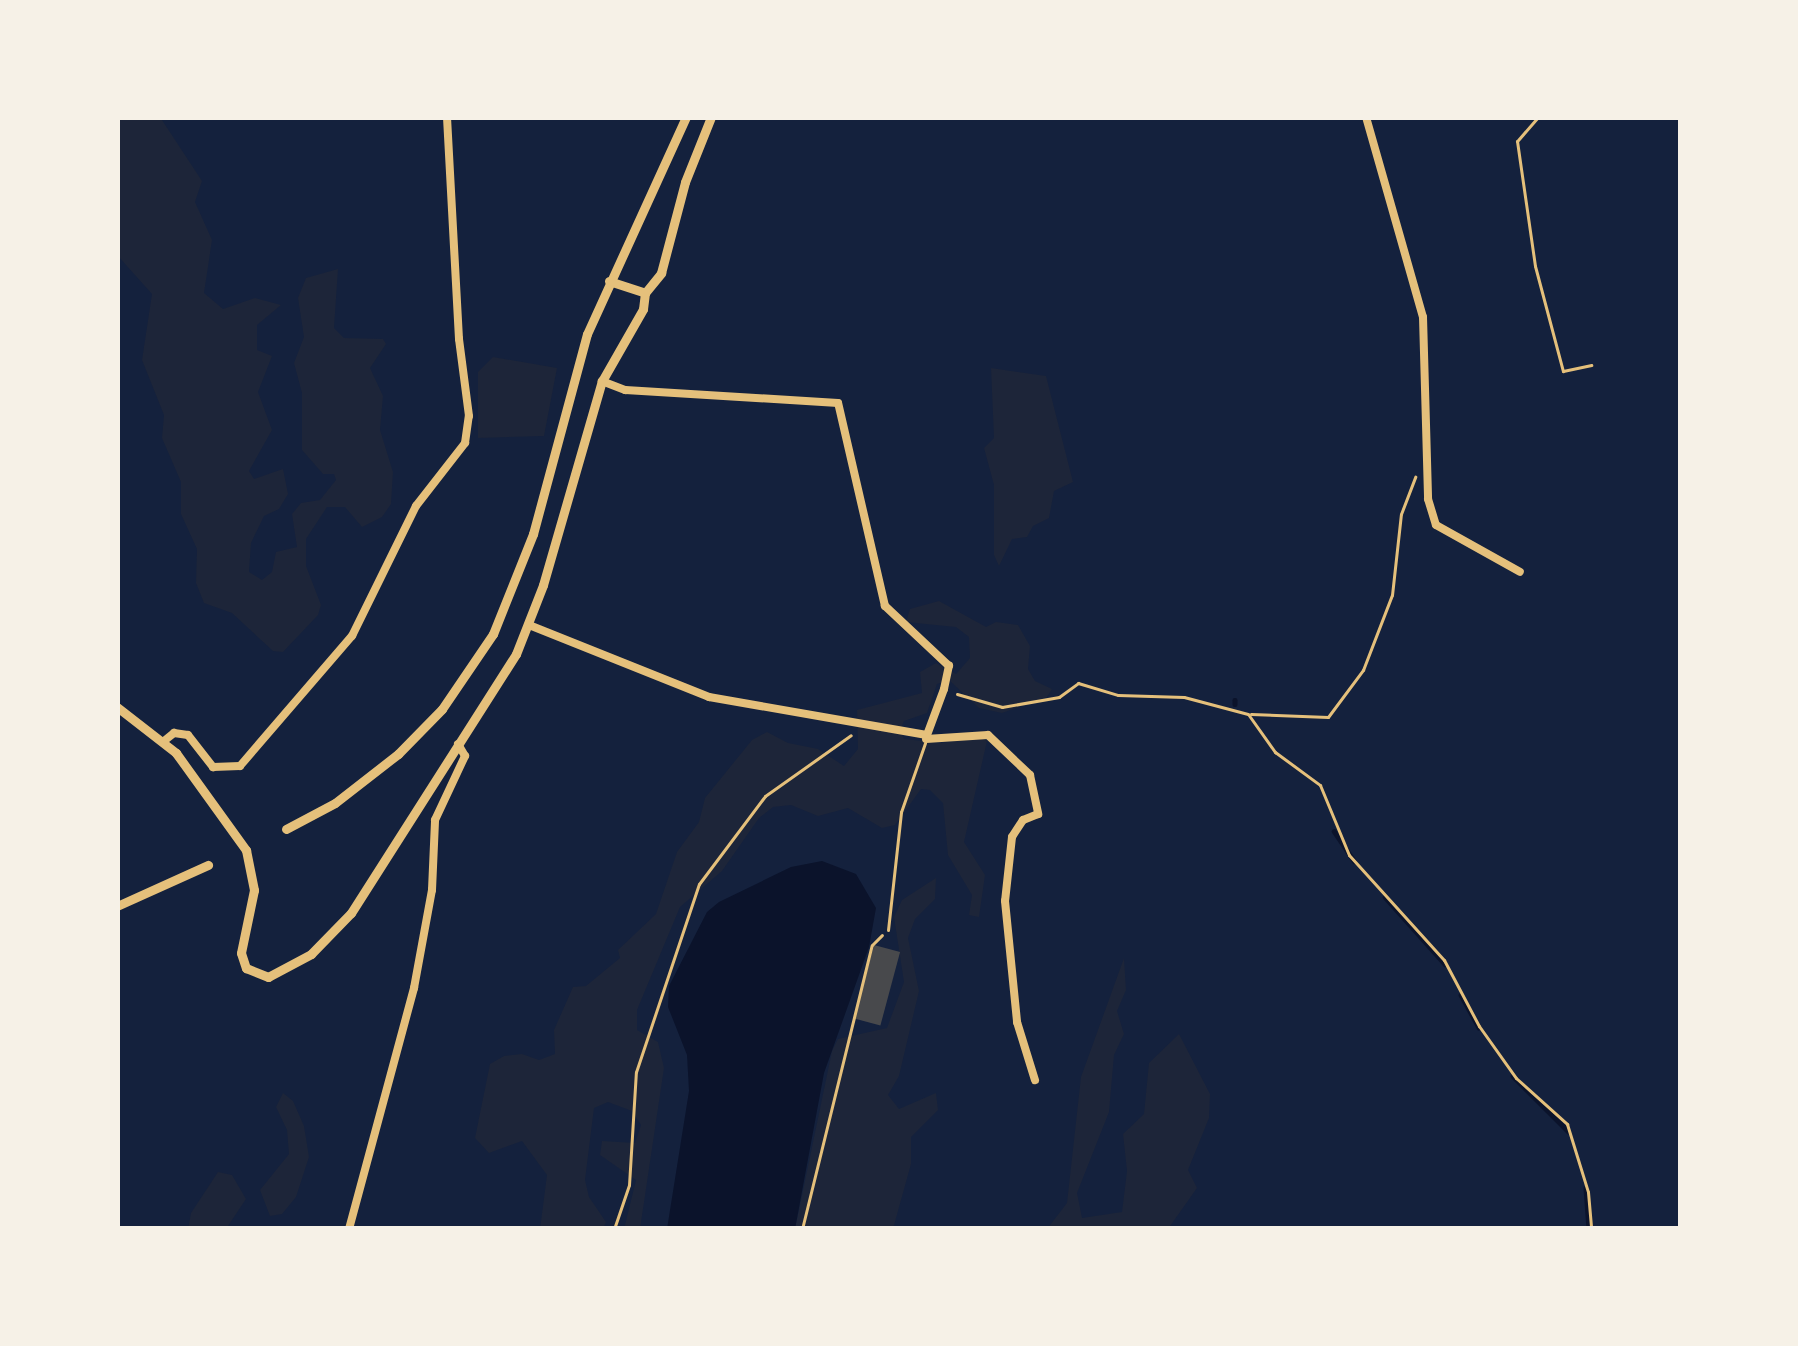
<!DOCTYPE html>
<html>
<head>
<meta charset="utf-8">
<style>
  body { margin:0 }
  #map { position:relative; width:1798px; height:1346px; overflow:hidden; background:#14213d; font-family:Helvetica,sans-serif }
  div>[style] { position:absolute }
  .green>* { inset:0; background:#1d2539 }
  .water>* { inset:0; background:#0b132b }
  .stream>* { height:4.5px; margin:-2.25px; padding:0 2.25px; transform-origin:2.25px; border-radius:2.25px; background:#0b132b }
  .building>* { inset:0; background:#48494c; transform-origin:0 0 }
  .path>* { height:3px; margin:-1.5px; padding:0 1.5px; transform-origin:1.5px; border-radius:1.5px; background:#e5c07b }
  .service>* { height:3px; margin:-1.5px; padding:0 1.5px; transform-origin:1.5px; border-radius:1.5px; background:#e5c07b }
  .minor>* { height:8px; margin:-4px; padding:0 4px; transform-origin:4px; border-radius:4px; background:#e5c07b }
  .tertiary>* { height:9px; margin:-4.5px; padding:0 4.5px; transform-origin:4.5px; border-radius:4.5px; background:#e5c07b }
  span { translate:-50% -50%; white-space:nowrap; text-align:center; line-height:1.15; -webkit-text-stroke:10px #f6f1e7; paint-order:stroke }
  .frame { position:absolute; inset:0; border:120px solid #f6f1e7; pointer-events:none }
</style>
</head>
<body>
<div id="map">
  <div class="green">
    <i style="clip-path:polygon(117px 117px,160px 117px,202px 181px,195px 202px,212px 240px,204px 293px,223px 309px,255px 298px,281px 305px,257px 325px,257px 350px,272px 356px,258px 392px,272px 430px,249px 471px,254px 479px,283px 469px,288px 494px,279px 509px,264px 516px,251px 543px,249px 572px,262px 580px,272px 572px,276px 552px,297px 547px,292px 514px,301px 503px,320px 500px,336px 480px,334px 474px,323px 474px,302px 450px,302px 393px,294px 363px,304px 337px,298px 298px,306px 278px,338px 269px,334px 328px,344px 338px,383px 339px,386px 344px,370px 368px,383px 396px,380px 430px,393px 472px,391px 504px,382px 517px,362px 527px,345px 507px,327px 507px,306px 539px,306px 566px,321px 605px,318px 615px,283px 652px,273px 651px,232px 613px,204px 603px,196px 583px,197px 549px,181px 514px,181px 482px,162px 438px,164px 415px,142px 360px,152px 294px,117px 255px)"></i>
    <i style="clip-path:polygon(493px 357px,557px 368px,544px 436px,478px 438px,478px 372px)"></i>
    <i style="clip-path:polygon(991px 368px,1046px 376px,1073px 482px,1054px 491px,1049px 518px,1033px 526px,1027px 537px,1012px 539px,999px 566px,994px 555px,994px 485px,984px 448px,994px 438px)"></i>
    <i style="clip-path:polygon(939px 601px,986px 627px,996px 622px,1018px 625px,1030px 646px,1028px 669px,1035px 681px,1052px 689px,1047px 697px,1002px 713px,979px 708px,949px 680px,937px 684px,927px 713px,904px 721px,900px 730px,904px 739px,941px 743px,979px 737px,987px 741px,964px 842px,985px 875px,979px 917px,969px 915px,972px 895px,948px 855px,943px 803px,930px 790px,921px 789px,895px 825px,882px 828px,848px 808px,818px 816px,791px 805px,773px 807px,759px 818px,722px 871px,680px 907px,637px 1010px,637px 1030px,658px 1042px,664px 1068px,640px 1229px,624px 1229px,636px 1180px,600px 1155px,602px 1141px,635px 1143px,641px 1125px,632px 1111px,608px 1102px,594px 1108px,585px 1180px,589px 1197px,606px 1222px,603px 1229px,540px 1229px,547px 1175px,522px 1141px,489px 1153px,475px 1138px,490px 1064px,504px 1056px,522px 1054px,539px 1060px,555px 1054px,554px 1030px,573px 987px,586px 986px,620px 958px,618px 950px,656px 914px,677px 852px,699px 822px,705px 798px,752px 740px,767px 732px,788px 743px,818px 749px,844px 766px,858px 749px,857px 710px,922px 693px,920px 672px,936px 663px,956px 674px,970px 658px,969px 637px,956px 627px,906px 622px,910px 609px)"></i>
    <i style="clip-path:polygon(936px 878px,935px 899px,915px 919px,908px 938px,919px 991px,899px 1076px,888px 1095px,899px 1109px,936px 1093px,938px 1110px,911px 1137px,911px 1164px,893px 1229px,795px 1229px,832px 1051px,838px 1039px,887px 1028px,904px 982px,894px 917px,902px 900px)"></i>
    <i style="clip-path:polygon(1124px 958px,1126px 990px,1117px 1011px,1124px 1034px,1114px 1055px,1109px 1112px,1077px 1193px,1082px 1218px,1122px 1212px,1127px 1171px,1123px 1134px,1144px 1114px,1149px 1063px,1179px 1034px,1210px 1094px,1209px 1118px,1188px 1170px,1197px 1188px,1168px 1229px,1047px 1229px,1067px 1203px,1081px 1077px)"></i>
    <i style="clip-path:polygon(283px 1093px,293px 1101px,304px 1126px,309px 1157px,296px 1197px,282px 1214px,270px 1216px,260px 1190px,289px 1154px,287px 1130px,276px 1107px)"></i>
    <i style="clip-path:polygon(218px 1172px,232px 1175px,246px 1199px,226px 1229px,188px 1229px,191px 1213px)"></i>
  </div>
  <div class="water">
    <i style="clip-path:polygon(822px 861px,856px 874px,876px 908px,869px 947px,824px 1073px,795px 1229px,667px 1229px,689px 1091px,687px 1055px,668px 1007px,669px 986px,707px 912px,719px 902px,791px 867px)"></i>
  </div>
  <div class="stream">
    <i style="left:1235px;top:700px;width:4px;rotate:90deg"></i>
    <i style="left:1334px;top:831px;width:36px;rotate:56deg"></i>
    <i style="left:1385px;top:897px;width:90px;rotate:48.2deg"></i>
    <i style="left:1461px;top:995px;width:37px;rotate:61deg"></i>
    <i style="left:1513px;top:1076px;width:78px;rotate:45deg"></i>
    <i style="left:1586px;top:1188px;width:41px;rotate:85.8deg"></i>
  </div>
  <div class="building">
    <i style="left:874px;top:945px;width:27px;height:76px;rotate:15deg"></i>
  </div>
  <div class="path">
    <i style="left:957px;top:694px;width:47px;rotate:16.1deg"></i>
    <i style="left:1002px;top:707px;width:58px;rotate:-10deg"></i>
    <i style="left:1059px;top:697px;width:24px;rotate:-36deg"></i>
    <i style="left:1078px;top:683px;width:42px;rotate:16.7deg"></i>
    <i style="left:1118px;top:695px;width:66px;rotate:1.7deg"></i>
    <i style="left:1184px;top:697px;width:66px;rotate:14.9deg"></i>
    <i style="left:1248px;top:714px;width:47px;rotate:54.6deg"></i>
    <i style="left:1275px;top:752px;width:56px;rotate:36.3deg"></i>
    <i style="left:1320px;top:785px;width:76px;rotate:67.5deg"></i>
    <i style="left:1349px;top:855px;width:142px;rotate:47.9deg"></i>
    <i style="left:1444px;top:960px;width:75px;rotate:62.1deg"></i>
    <i style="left:1479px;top:1026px;width:64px;rotate:54.6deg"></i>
    <i style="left:1516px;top:1078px;width:69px;rotate:42deg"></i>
    <i style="left:1567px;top:1124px;width:71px;rotate:72.8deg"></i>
    <i style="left:1588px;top:1192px;width:37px;rotate:85deg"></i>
    <i style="left:1251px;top:714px;width:77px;rotate:2.2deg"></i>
    <i style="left:1328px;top:717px;width:59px;rotate:-53.3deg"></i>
    <i style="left:1363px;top:670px;width:80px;rotate:-68.9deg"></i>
    <i style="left:1392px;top:595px;width:81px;rotate:-83.7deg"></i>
    <i style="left:1401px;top:514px;width:40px;rotate:-69deg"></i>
    <i style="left:614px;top:1229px;width:46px;rotate:-71.2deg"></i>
    <i style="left:629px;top:1185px;width:113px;rotate:-86.5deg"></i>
    <i style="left:636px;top:1072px;width:198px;rotate:-71.5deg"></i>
    <i style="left:699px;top:884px;width:110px;rotate:-53.1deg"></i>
    <i style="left:765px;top:796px;width:105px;rotate:-35.3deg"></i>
    <i style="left:802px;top:1229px;width:292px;rotate:-76.2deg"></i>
    <i style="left:872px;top:945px;width:14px;rotate:-45deg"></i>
  </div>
  <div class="service">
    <i style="left:1538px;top:117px;width:32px;rotate:131deg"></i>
    <i style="left:1517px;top:141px;width:126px;rotate:81.8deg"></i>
    <i style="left:1535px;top:266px;width:109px;rotate:75.1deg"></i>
    <i style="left:1563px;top:371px;width:29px;rotate:-12deg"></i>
    <i style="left:888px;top:930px;width:119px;rotate:-83.7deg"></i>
    <i style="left:901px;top:812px;width:73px;rotate:-70.8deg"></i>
  </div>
  <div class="minor">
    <i style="left:1366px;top:117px;width:208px;rotate:74.1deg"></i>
    <i style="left:1423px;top:317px;width:182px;rotate:88.4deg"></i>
    <i style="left:1428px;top:499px;width:27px;rotate:73deg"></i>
    <i style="left:1436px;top:525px;width:96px;rotate:29.2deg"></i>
    <i style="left:529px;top:625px;width:194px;rotate:21.8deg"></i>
    <i style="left:709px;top:697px;width:221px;rotate:9.9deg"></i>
    <i style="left:927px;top:735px;width:49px;rotate:-69.7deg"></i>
    <i style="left:944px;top:689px;width:24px;rotate:-78deg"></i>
    <i style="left:949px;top:666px;width:88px;rotate:-136.8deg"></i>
    <i style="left:885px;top:606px;width:208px;rotate:-103deg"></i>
    <i style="left:838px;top:403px;width:213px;rotate:-176.5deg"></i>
    <i style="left:625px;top:390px;width:25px;rotate:-159deg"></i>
    <i style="left:926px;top:739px;width:62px;rotate:-3.7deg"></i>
    <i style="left:988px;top:735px;width:58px;rotate:43.6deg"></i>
    <i style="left:1030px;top:775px;width:40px;rotate:78deg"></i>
    <i style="left:1038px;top:814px;width:16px;rotate:158deg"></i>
    <i style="left:1023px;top:820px;width:20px;rotate:123deg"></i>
    <i style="left:1012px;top:837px;width:64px;rotate:96.2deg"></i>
    <i style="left:1005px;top:901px;width:122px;rotate:84.3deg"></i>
    <i style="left:1017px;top:1022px;width:61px;rotate:72.8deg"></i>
    <i style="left:164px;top:741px;width:13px;rotate:-39deg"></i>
    <i style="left:174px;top:733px;width:14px;rotate:8deg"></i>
    <i style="left:188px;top:735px;width:41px;rotate:52deg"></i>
    <i style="left:213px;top:767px;width:27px;rotate:-2deg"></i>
    <i style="left:240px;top:766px;width:172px;rotate:-49.3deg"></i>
    <i style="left:352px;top:636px;width:145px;rotate:-63.8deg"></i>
    <i style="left:416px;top:506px;width:80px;rotate:-52.1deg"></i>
    <i style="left:465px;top:443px;width:27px;rotate:-82deg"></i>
    <i style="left:469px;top:416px;width:78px;rotate:-97.4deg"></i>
    <i style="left:459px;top:339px;width:222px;rotate:-93.1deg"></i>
    <i style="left:349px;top:1229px;width:250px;rotate:-74.9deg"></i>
    <i style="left:414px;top:988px;width:100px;rotate:-79.6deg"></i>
    <i style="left:432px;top:890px;width:70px;rotate:-87.5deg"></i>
    <i style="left:435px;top:820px;width:71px;rotate:-64.9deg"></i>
    <i style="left:465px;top:756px;width:14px;rotate:-120deg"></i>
  </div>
  <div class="tertiary">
    <i style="left:609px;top:281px;width:38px;rotate:18deg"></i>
    <i style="left:645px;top:293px;width:26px;rotate:-51deg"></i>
    <i style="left:661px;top:273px;width:94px;rotate:-75.2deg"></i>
    <i style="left:685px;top:182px;width:70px;rotate:-68.2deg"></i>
    <i style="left:117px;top:707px;width:75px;rotate:37.9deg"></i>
    <i style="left:176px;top:753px;width:120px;rotate:54.2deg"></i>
    <i style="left:246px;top:850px;width:41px;rotate:78.7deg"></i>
    <i style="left:254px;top:890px;width:64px;rotate:101.7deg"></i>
    <i style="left:241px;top:953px;width:16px;rotate:72deg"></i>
    <i style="left:246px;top:968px;width:24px;rotate:22deg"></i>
    <i style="left:268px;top:977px;width:49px;rotate:-28.1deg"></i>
    <i style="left:311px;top:954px;width:57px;rotate:-45.7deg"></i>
    <i style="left:351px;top:913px;width:307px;rotate:-57.5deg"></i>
    <i style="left:516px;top:654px;width:74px;rotate:-68.6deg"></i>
    <i style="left:543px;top:585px;width:212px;rotate:-73.9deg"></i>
    <i style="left:602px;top:381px;width:83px;rotate:-60.3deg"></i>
    <i style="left:643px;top:309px;width:16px;rotate:-83deg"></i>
    <i style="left:286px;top:829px;width:55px;rotate:-28deg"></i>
    <i style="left:335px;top:803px;width:80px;rotate:-37.9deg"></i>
    <i style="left:398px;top:754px;width:63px;rotate:-45.6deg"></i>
    <i style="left:442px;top:709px;width:91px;rotate:-55.8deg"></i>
    <i style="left:493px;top:634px;width:108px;rotate:-68.2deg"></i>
    <i style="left:533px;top:534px;width:207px;rotate:-74.9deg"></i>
    <i style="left:587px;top:334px;width:239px;rotate:-65.5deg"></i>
    <i style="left:117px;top:906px;width:100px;rotate:-24.3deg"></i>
  </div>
  <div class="frame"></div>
</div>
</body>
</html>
